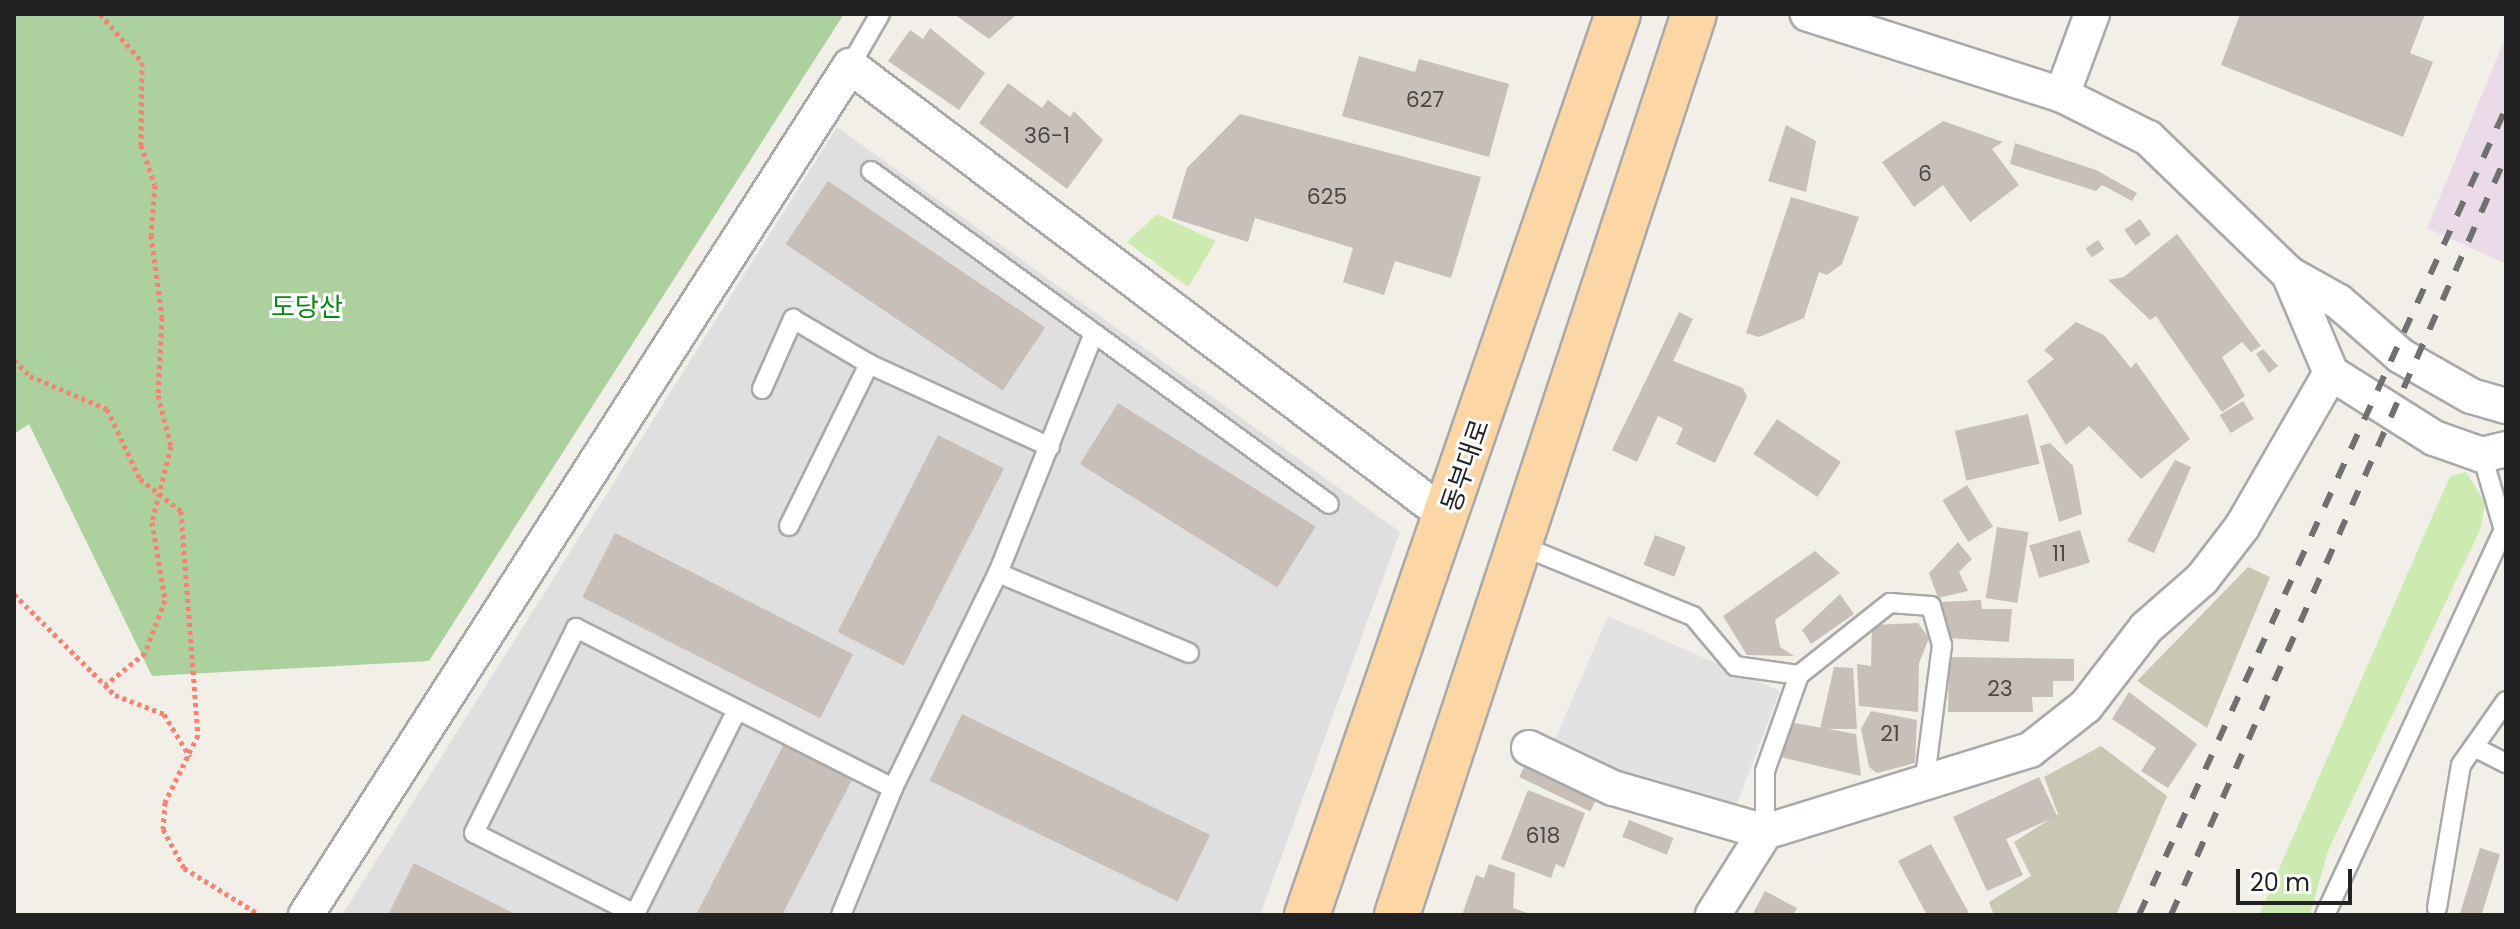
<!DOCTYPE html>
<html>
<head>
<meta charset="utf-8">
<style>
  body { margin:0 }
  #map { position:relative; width:2520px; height:929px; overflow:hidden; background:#f2efe9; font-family:Poppins,"Noto Sans KR",sans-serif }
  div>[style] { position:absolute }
  .residential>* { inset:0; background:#e0dfdf }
  .industrial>* { inset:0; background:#ebdbe8 }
  .construction>* { inset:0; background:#c7c7b4 }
  .grass>* { inset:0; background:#cdebb0 }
  .forest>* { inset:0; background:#add19e }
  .parking>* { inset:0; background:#e2e2e2 }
  .building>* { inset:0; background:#c7bfb8; transform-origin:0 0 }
  .path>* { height:5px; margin-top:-2.5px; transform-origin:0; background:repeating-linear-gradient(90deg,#fa8072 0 4px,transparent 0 8px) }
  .roads { filter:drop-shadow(2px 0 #a9a9a9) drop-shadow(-2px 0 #a9a9a9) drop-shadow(0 2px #a9a9a9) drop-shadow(0 -2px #a9a9a9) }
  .service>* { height:18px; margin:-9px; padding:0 9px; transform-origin:9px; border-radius:9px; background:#fff }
  .minor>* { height:34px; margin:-17px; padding:0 17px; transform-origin:17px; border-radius:17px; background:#fff }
  .primary>* { height:44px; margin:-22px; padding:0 22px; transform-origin:22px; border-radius:22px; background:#fcd6a4 }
  .rail>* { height:6px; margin-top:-3px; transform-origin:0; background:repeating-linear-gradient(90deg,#707070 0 16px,transparent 0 32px) }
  span { translate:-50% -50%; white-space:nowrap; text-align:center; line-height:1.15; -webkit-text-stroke:6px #fff; paint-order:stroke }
  .number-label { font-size:22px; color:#4b4948 }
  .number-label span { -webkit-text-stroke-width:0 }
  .park-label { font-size:26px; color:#0c8416 }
  .street-label { font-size:26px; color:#222 }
  .frame { position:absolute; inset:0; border:16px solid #222; pointer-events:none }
  .scale { position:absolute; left:2236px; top:869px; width:116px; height:36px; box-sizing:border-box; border:4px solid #222; border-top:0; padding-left:10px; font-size:24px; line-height:28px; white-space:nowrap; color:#222; -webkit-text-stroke:6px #fff; paint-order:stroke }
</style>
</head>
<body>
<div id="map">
  <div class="residential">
    <i style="clip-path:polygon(837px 127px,1400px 532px,1260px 915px,342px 915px)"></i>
  </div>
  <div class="industrial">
    <i style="clip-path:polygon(2506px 36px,2506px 264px,2427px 228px)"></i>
  </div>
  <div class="construction">
    <i style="clip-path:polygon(2248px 567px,2270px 577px,2207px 728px,2137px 681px)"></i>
    <i style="clip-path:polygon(2101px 746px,2167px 796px,2116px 915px,1994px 915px,1989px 902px,2031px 876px,2014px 842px,2058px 814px,2044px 777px)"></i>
  </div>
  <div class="grass">
    <i style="clip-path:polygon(1157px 214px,1216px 241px,1188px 287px,1127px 242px)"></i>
    <i style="clip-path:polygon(2466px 472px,2485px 502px,2481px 528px,2328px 851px,2310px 915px,2259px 915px,2450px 476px)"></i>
  </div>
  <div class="forest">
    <i style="clip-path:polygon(14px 14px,844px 14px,429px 661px,152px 676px,29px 424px,14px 434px)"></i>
  </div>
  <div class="parking">
    <i style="clip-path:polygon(1608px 616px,1780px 691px,1735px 809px,1624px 776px,1554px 742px)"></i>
  </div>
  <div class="building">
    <i style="clip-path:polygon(954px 14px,1017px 14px,989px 39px)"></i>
    <i style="clip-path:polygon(2240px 14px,2425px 14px,2410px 53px,2433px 62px,2403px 137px,2221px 65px)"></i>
    <i style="clip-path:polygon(930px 28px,985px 73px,959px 110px,888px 61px,910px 30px,923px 39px)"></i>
    <i style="clip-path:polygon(1359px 56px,1415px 72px,1419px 59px,1509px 84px,1489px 157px,1342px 116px)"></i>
    <i style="clip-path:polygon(1008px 83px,1042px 108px,1048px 100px,1070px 117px,1074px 111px,1103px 140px,1067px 189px,979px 123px)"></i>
    <i style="clip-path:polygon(1240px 114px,1481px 177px,1451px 278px,1395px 261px,1384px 295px,1343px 282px,1353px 248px,1255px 218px,1248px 242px,1172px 218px,1187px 168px)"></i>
    <i style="clip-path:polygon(1943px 121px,2003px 142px,1992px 149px,2019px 185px,1970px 222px,1943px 185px,1914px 207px,1882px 162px)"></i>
    <i style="clip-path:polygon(1786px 125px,1816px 141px,1806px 192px,1768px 181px)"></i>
    <i style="clip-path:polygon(2015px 143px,2096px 170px,2137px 193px,2132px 201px,2102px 185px,2096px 191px,2010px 164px)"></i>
    <i style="left:828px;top:181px;width:262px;height:76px;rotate:34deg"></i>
    <i style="clip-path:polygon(1791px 197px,1859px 217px,1842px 264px,1827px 275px,1819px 272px,1804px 318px,1759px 337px,1746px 333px)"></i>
    <i style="left:2140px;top:219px;width:19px;height:19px;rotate:55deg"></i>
    <i style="clip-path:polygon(2177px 234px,2261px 346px,2251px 352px,2242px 342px,2222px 357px,2245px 396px,2222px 412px,2156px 316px,2150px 320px,2108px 280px,2124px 277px)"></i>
    <i style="left:2098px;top:240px;width:11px;height:15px;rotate:56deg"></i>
    <i style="clip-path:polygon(1679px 312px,1693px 319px,1673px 361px,1743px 388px,1747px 397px,1715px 463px,1676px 444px,1683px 428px,1658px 416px,1637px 462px,1612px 450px)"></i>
    <i style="clip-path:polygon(2076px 322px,2104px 335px,2131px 368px,2136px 362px,2190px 439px,2141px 479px,2089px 426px,2066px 445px,2027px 381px,2054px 359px,2044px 350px)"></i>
    <i style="clip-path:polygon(2263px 349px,2278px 366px,2269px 373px,2256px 354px)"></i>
    <i style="left:2243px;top:401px;width:21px;height:27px;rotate:59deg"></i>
    <i style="left:1118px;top:403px;width:233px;height:72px;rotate:32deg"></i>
    <i style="left:2028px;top:414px;width:51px;height:75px;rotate:77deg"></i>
    <i style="left:1777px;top:419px;width:77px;height:42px;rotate:34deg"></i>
    <i style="left:938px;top:435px;width:74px;height:221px;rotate:27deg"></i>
    <i style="clip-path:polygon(2050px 443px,2073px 466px,2082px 514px,2059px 522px,2040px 446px)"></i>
    <i style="clip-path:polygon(2175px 460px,2191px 467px,2154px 553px,2127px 541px)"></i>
    <i style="left:1967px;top:485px;width:49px;height:29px;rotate:58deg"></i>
    <i style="left:1997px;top:527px;width:32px;height:72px;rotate:9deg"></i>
    <i style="left:2080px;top:530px;width:34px;height:53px;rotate:73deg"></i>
    <i style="left:615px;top:533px;width:267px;height:72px;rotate:27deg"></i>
    <i style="left:1655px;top:535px;width:33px;height:32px;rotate:21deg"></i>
    <i style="clip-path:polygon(1958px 542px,1972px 559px,1959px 572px,1968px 591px,1938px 598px,1929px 573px)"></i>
    <i style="clip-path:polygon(1815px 551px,1840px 573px,1775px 620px,1780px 647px,1794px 656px,1747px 655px,1723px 616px)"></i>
    <i style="clip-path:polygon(1840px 594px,1854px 614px,1811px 644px,1802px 630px)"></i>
    <i style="clip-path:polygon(1981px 600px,1982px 609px,2012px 609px,2009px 642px,1948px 638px,1942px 602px)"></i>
    <i style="clip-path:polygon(1918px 623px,1929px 638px,1919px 663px,1918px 712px,1859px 706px,1857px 664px,1871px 666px,1872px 625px)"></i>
    <i style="clip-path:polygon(1949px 657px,2074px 659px,2074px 681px,2053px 681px,2053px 697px,2032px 697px,2033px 712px,1948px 712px)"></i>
    <i style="clip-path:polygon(1834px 667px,1853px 668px,1857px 729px,1820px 729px)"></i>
    <i style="clip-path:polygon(2129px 692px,2197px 744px,2168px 788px,2141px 771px,2156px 748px,2112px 719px)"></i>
    <i style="clip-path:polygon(1871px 711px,1917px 720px,1915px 763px,1877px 773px,1869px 767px,1861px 729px)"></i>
    <i style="left:962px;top:714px;width:276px;height:74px;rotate:26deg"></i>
    <i style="clip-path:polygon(1789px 722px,1856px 734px,1861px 776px,1780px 757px)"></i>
    <i style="clip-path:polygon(785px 742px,853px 778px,782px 915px,696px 915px)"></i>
    <i style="left:1528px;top:759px;width:79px;height:20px;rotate:26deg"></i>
    <i style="clip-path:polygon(2039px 777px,2057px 816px,2006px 839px,2023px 875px,1987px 891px,1953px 817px)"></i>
    <i style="clip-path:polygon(1528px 790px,1585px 813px,1564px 868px,1556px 864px,1551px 878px,1501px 859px)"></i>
    <i style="left:1629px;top:820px;width:48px;height:18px;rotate:22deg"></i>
    <i style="clip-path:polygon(1931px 844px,1970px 915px,1927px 915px,1898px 861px)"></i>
    <i style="left:2480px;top:848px;width:21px;height:69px;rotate:17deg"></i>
    <i style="clip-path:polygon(414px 863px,517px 915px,388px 915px)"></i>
    <i style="clip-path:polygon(1489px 864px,1515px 873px,1513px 908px,1533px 915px,1462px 915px,1476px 875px,1484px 878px)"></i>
    <i style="clip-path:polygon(1765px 891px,1797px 908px,1793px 915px,1752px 915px)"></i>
  </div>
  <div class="path">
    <i style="left:100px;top:14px;width:64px;rotate:48.8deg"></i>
    <i style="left:142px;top:62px;width:83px;rotate:90.7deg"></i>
    <i style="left:141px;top:145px;width:42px;rotate:70.7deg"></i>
    <i style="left:155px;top:185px;width:50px;rotate:94.6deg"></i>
    <i style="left:151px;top:235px;width:83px;rotate:82.4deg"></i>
    <i style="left:162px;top:317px;width:78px;rotate:92.9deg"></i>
    <i style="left:158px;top:395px;width:53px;rotate:75.7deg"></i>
    <i style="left:171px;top:446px;width:78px;rotate:104deg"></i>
    <i style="left:152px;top:522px;width:79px;rotate:80.5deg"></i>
    <i style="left:165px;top:600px;width:57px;rotate:110.7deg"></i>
    <i style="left:145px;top:653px;width:51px;rotate:141.3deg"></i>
    <i style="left:14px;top:360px;width:23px;rotate:45deg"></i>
    <i style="left:30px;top:376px;width:84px;rotate:23.2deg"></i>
    <i style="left:107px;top:409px;width:77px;rotate:64.8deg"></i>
    <i style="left:140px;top:479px;width:52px;rotate:38deg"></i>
    <i style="left:181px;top:511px;width:225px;rotate:85.7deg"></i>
    <i style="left:198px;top:735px;width:75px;rotate:116.2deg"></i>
    <i style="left:165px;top:802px;width:27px;rotate:94deg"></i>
    <i style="left:163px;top:829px;width:44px;rotate:61.7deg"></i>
    <i style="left:184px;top:868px;width:89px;rotate:31.7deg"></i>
    <i style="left:14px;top:594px;width:143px;rotate:45deg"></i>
    <i style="left:115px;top:695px;width:53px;rotate:21.2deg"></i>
    <i style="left:164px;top:714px;width:50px;rotate:58.8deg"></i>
  </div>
  <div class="roads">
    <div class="service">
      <i style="left:850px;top:66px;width:60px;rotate:-60deg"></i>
      <i style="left:871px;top:171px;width:566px;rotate:36.02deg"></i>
      <i style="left:762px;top:389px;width:77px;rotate:-66.1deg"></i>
      <i style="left:793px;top:319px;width:88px;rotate:30.6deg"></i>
      <i style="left:869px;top:364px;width:199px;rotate:24.6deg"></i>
      <i style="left:789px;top:526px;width:181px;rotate:-63.7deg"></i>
      <i style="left:1522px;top:546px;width:185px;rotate:22.3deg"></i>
      <i style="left:1693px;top:616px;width:65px;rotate:50deg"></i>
      <i style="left:1735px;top:666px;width:65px;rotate:8deg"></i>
      <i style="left:1799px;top:675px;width:116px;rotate:-38.4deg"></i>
      <i style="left:1890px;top:603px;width:41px;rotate:4.2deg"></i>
      <i style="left:1931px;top:606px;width:41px;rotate:74.2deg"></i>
      <i style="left:1942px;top:645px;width:142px;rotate:97.3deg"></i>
      <i style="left:998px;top:573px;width:207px;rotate:22.7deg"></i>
      <i style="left:737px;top:710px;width:228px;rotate:116.6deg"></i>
      <i style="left:635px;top:914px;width:180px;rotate:-153.3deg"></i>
      <i style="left:474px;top:833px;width:229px;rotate:-63.5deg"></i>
      <i style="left:576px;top:628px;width:355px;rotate:26.8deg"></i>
      <i style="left:2474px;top:747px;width:36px;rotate:27deg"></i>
      <i style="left:1765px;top:832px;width:61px;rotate:-90deg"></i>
      <i style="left:1765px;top:771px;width:102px;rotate:-70.5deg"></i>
      <i style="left:2437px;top:908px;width:145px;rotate:-80.5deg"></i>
      <i style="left:2461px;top:765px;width:78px;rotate:-54.9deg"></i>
      <i style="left:841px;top:915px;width:137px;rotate:-67.7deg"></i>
      <i style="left:893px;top:788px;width:239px;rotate:-64deg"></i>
      <i style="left:998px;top:573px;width:258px;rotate:-68.2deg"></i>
      <i style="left:2325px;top:915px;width:425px;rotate:-65.1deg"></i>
      <i style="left:2504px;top:530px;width:78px;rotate:-106.3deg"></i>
    </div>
    <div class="minor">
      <i style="left:2062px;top:95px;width:86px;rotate:-69.7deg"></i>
      <i style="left:2289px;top:274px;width:57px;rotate:29.2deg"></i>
      <i style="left:2339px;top:302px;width:82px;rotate:41.1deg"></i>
      <i style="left:2401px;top:356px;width:81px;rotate:29.7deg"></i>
      <i style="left:2471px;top:396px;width:36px;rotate:16deg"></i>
      <i style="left:2331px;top:373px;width:122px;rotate:32.3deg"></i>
      <i style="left:2434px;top:438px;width:51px;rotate:19.5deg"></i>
      <i style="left:2482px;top:455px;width:25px;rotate:-14deg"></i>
      <i style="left:1529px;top:748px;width:93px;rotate:25.5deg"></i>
      <i style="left:1613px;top:788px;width:158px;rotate:16.1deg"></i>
      <i style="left:306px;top:915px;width:1008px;rotate:-57.35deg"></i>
      <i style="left:850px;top:66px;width:750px;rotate:37.04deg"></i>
      <i style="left:1713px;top:915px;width:98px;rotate:-57.9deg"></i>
      <i style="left:1765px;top:832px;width:277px;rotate:-17.2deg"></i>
      <i style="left:2030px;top:750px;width:71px;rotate:-38.2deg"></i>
      <i style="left:2086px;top:706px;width:98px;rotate:-52.4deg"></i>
      <i style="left:2146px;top:628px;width:74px;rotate:-41.2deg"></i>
      <i style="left:2202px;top:579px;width:66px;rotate:-52.4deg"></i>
      <i style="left:2242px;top:527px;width:178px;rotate:-60deg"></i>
      <i style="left:2331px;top:373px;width:108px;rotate:-113deg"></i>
      <i style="left:2289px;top:274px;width:196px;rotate:-136deg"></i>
      <i style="left:2148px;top:138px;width:96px;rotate:-153.4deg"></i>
      <i style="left:2062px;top:95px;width:267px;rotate:-162.3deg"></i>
    </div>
    <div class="primary">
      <i style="left:1307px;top:915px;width:953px;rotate:-70.96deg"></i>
      <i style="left:1397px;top:915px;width:949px;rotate:-71.76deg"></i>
    </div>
  </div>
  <div class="rail">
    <i style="left:2139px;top:915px;width:887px;rotate:-65.55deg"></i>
    <i style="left:2171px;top:915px;width:830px;rotate:-66.18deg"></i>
  </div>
  <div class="number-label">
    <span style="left:1425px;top:100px">627</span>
    <span style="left:1047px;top:136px">36-1</span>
    <span style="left:1925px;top:174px">6</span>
    <span style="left:1327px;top:197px">625</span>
    <span style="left:2059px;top:554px">11</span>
    <span style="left:2000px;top:689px">23</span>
    <span style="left:1890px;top:734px">21</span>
    <span style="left:1543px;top:836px">618</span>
  </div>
  <div class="park-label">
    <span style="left:307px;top:308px">도당산</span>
  </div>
  <div class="street-label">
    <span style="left:1466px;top:466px;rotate:-71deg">동부대로</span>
  </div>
  <div class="frame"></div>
  <div class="scale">20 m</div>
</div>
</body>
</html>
